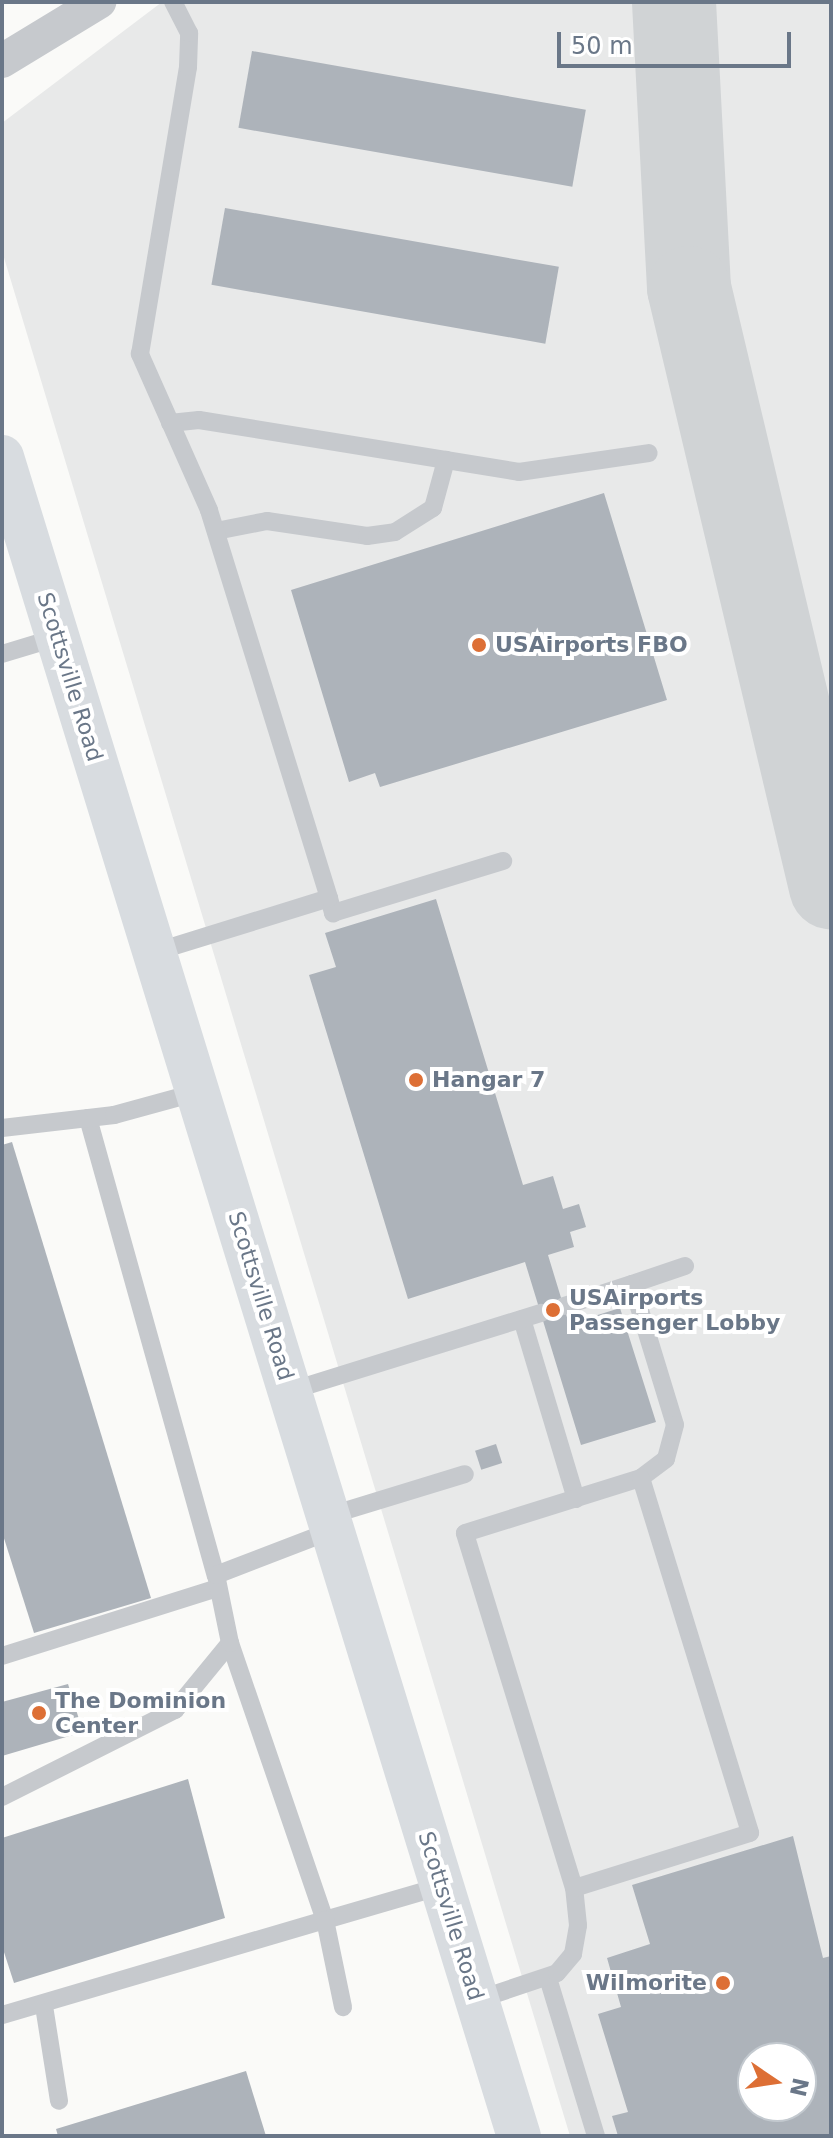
<!DOCTYPE html>
<html>
<head>
<meta charset="utf-8">
<style>
  body { margin:0 }
  #map { position:relative; width:833px; height:2138px; overflow:hidden; background:#fafaf8; font-family:"DejaVu Sans",sans-serif }
  div>[style] { position:absolute }
  .built>* { inset:0; background:#e8e9e9 }
  .taxiway>* { height:84px; margin:-42px; padding:0 42px; transform-origin:42px; border-radius:42px; background:#d0d3d5 }
  .building>* { inset:0; background:#adb3ba; transform-origin:0 0 }
  .lane>* { height:18px; margin:-9px; padding:0 9px; transform-origin:9px; border-radius:9px; background:#c6c9cd }
  .street>* { height:34px; margin:-17px; padding:0 17px; transform-origin:17px; border-radius:17px; background:#c6c9cd }
  .primary>* { height:44px; margin:-22px; padding:0 22px; transform-origin:22px; border-radius:22px; background:#d8dce0 }
  .dots>* { width:22px; height:22px; translate:-50% -50%; box-sizing:border-box; border:4px solid #fff; border-radius:50% }
  span { translate:-50% -50%; white-space:nowrap; text-align:center; line-height:1.15; -webkit-text-stroke:8px #fff; paint-order:stroke }
  .poi-label { font-size:22px; color:#6a7788; font-weight:700 }
  .left { translate:0 -50%; text-align:left }
  .right { translate:-100% -50%; text-align:right }
  .street-label { font-size:22px; color:#6a7788 }
  .frame { position:absolute; inset:0; border:4px solid #6a7788; pointer-events:none }
  .north { position:absolute; left:737px; top:2042px; width:80px; height:80px; box-sizing:border-box; background:#fff; border:2px solid #c3c9cf; border-radius:50%; rotate:103deg; font-size:22px; font-weight:700; line-height:32px; text-align:center; color:#6a7788 }
  .north::after { content:''; display:block; margin:auto; width:28px; height:36px; background:#dd6f35; clip-path:polygon(50% 0,100% 100%,50% 72%,0 100%) }
  .scale { position:absolute; left:557px; top:32px; width:234px; height:36px; box-sizing:border-box; border:4px solid #6a7788; border-top:0; padding-left:10px; font-size:24px; line-height:28px; white-space:nowrap; color:#6a7788; -webkit-text-stroke:6px #fff; paint-order:stroke }
</style>
</head>
<body>
<div id="map">
  <div class="built">
    <i style="clip-path:polygon(evenodd,162px 2px,831px 2px,831px 2136px,570px 2136px,2px 251px,2px 123px,162px 2px,753px 2058px,801px 2058px,801px 2106px,753px 2106px,753px 2058px)"></i>
  </div>
  <div class="taxiway">
    <i style="left:674px;top:2px;width:286px;rotate:87deg"></i>
    <i style="left:689px;top:288px;width:616px;rotate:76.66deg"></i>
  </div>
  <div class="building">
    <i style="left:252px;top:51px;width:339px;height:78px;rotate:10deg"></i>
    <i style="left:225px;top:208px;width:339px;height:78px;rotate:10deg"></i>
    <i style="clip-path:polygon(604px 493px,667px 700px,380px 787px,375px 773px,349px 782px,291px 590px)"></i>
    <i style="clip-path:polygon(436px 899px,523px 1185px,553px 1176px,563px 1209px,579px 1204px,586px 1227px,570px 1232px,574px 1247px,548px 1255px,569px 1324px,620px 1308px,656px 1422px,581px 1445px,525px 1262px,408px 1299px,309px 975px,336px 967px,325px 933px)"></i>
    <i style="clip-path:polygon(12px 1142px,151px 1598px,34px 1633px,2px 1532px,2px 1145px)"></i>
    <i style="left:496px;top:1444px;width:20px;height:22px;rotate:72deg"></i>
    <i style="clip-path:polygon(68px 1684px,83px 1732px,2px 1756px,2px 1702px)"></i>
    <i style="clip-path:polygon(188px 1779px,225px 1918px,14px 1983px,2px 1946px,2px 1838px)"></i>
    <i style="clip-path:polygon(evenodd,793px 1836px,823px 1958px,831px 1956px,831px 2136px,618px 2136px,612px 2116px,628px 2112px,598px 2014px,621px 2007px,607px 1958px,650px 1944px,632px 1885px,793px 1836px,753px 2058px,801px 2058px,801px 2106px,753px 2106px,753px 2058px)"></i>
    <i style="clip-path:polygon(246px 2071px,266px 2136px,58px 2136px,56px 2129px)"></i>
  </div>
  <div class="lane">
    <i style="left:170px;top:423px;width:29px;rotate:-6deg"></i>
    <i style="left:199px;top:420px;width:324px;rotate:9.2deg"></i>
    <i style="left:519px;top:472px;width:131px;rotate:-8.3deg"></i>
    <i style="left:216px;top:531px;width:52px;rotate:-11.1deg"></i>
    <i style="left:267px;top:521px;width:101px;rotate:8.5deg"></i>
    <i style="left:367px;top:536px;width:28px;rotate:-8deg"></i>
    <i style="left:395px;top:532px;width:45px;rotate:-32.3deg"></i>
    <i style="left:433px;top:508px;width:50px;rotate:-74.8deg"></i>
    <i style="left:2px;top:654px;width:59px;rotate:-16.9deg"></i>
    <i style="left:329px;top:898px;width:16px;rotate:75deg"></i>
    <i style="left:333px;top:913px;width:178px;rotate:-17deg"></i>
    <i style="left:155px;top:952px;width:182px;rotate:-17.2deg"></i>
    <i style="left:329px;top:898px;width:406px;rotate:-107.2deg"></i>
    <i style="left:209px;top:510px;width:171px;rotate:-113.9deg"></i>
    <i style="left:140px;top:354px;width:291px;rotate:-80.5deg"></i>
    <i style="left:188px;top:67px;width:34px;rotate:-88deg"></i>
    <i style="left:189px;top:33px;width:35px;rotate:-117deg"></i>
    <i style="left:88px;top:1118px;width:475px;rotate:74.4deg"></i>
    <i style="left:2px;top:1128px;width:113px;rotate:-6.6deg"></i>
    <i style="left:114px;top:1115px;width:87px;rotate:-15.3deg"></i>
    <i style="left:632px;top:1284px;width:56px;rotate:-18.8deg"></i>
    <i style="left:564px;top:1306px;width:71px;rotate:-17.9deg"></i>
    <i style="left:632px;top:1284px;width:147px;rotate:73deg"></i>
    <i style="left:675px;top:1425px;width:35px;rotate:105deg"></i>
    <i style="left:666px;top:1459px;width:31px;rotate:143deg"></i>
    <i style="left:522px;top:1319px;width:188px;rotate:73.3deg"></i>
    <i style="left:290px;top:1391px;width:263px;rotate:-17.3deg"></i>
    <i style="left:328px;top:1516px;width:143px;rotate:-17deg"></i>
    <i style="left:230px;top:1643px;width:293px;rotate:71.1deg"></i>
    <i style="left:325px;top:1920px;width:122px;rotate:-16.2deg"></i>
    <i style="left:2px;top:1656px;width:226px;rotate:-17.5deg"></i>
    <i style="left:2px;top:1797px;width:194px;rotate:-26.7deg"></i>
    <i style="left:175px;top:1710px;width:87px;rotate:-50.6deg"></i>
    <i style="left:230px;top:1643px;width:69px;rotate:-101.6deg"></i>
    <i style="left:216px;top:1575px;width:125px;rotate:-21deg"></i>
    <i style="left:548px;top:1978px;width:165px;rotate:73.1deg"></i>
    <i style="left:477px;top:2000px;width:84px;rotate:-18.6deg"></i>
    <i style="left:557px;top:1973px;width:25px;rotate:-50deg"></i>
    <i style="left:573px;top:1954px;width:29px;rotate:-80deg"></i>
    <i style="left:578px;top:1925px;width:37px;rotate:-96deg"></i>
    <i style="left:574px;top:1888px;width:371px;rotate:-107.1deg"></i>
    <i style="left:465px;top:1533px;width:184px;rotate:-17.4deg"></i>
    <i style="left:641px;top:1478px;width:371px;rotate:72.9deg"></i>
    <i style="left:750px;top:1833px;width:184px;rotate:162.6deg"></i>
    <i style="left:44px;top:2006px;width:96px;rotate:81deg"></i>
    <i style="left:2px;top:2015px;width:337px;rotate:-16.4deg"></i>
    <i style="left:325px;top:1920px;width:89px;rotate:78.3deg"></i>
  </div>
  <div class="street">
    <i style="left:2px;top:61px;width:114px;rotate:-31.3deg"></i>
  </div>
  <div class="primary">
    <i style="left:2px;top:457px;width:1757px;rotate:72.89deg"></i>
  </div>
  <div class="dots">
    <i style="left:479px;top:645px;background:#dd6f35"></i>
    <i style="left:416px;top:1080px;background:#dd6f35"></i>
    <i style="left:553px;top:1310px;background:#dd6f35"></i>
    <i style="left:39px;top:1713px;background:#dd6f35"></i>
    <i style="left:723px;top:1983px;background:#dd6f35"></i>
  </div>
  <div class="poi-label">
    <span class="left" style="left:495px;top:645px">USAirports FBO</span>
    <span class="left" style="left:432px;top:1080px">Hangar 7</span>
    <span class="left" style="left:569px;top:1310px">USAirports<br>Passenger Lobby</span>
    <span class="left" style="left:55px;top:1713px">The Dominion<br>Center</span>
    <span class="right" style="left:707px;top:1983px">Wilmorite</span>
  </div>
  <div class="street-label">
    <span style="left:70px;top:677px;rotate:73deg">Scottsville Road</span>
    <span style="left:261px;top:1296px;rotate:73deg">Scottsville Road</span>
    <span style="left:451px;top:1916px;rotate:73deg">Scottsville Road</span>
  </div>
  <div class="frame"></div>
  <div class="north">N</div>
  <div class="scale">50 m</div>
</div>
</body>
</html>
